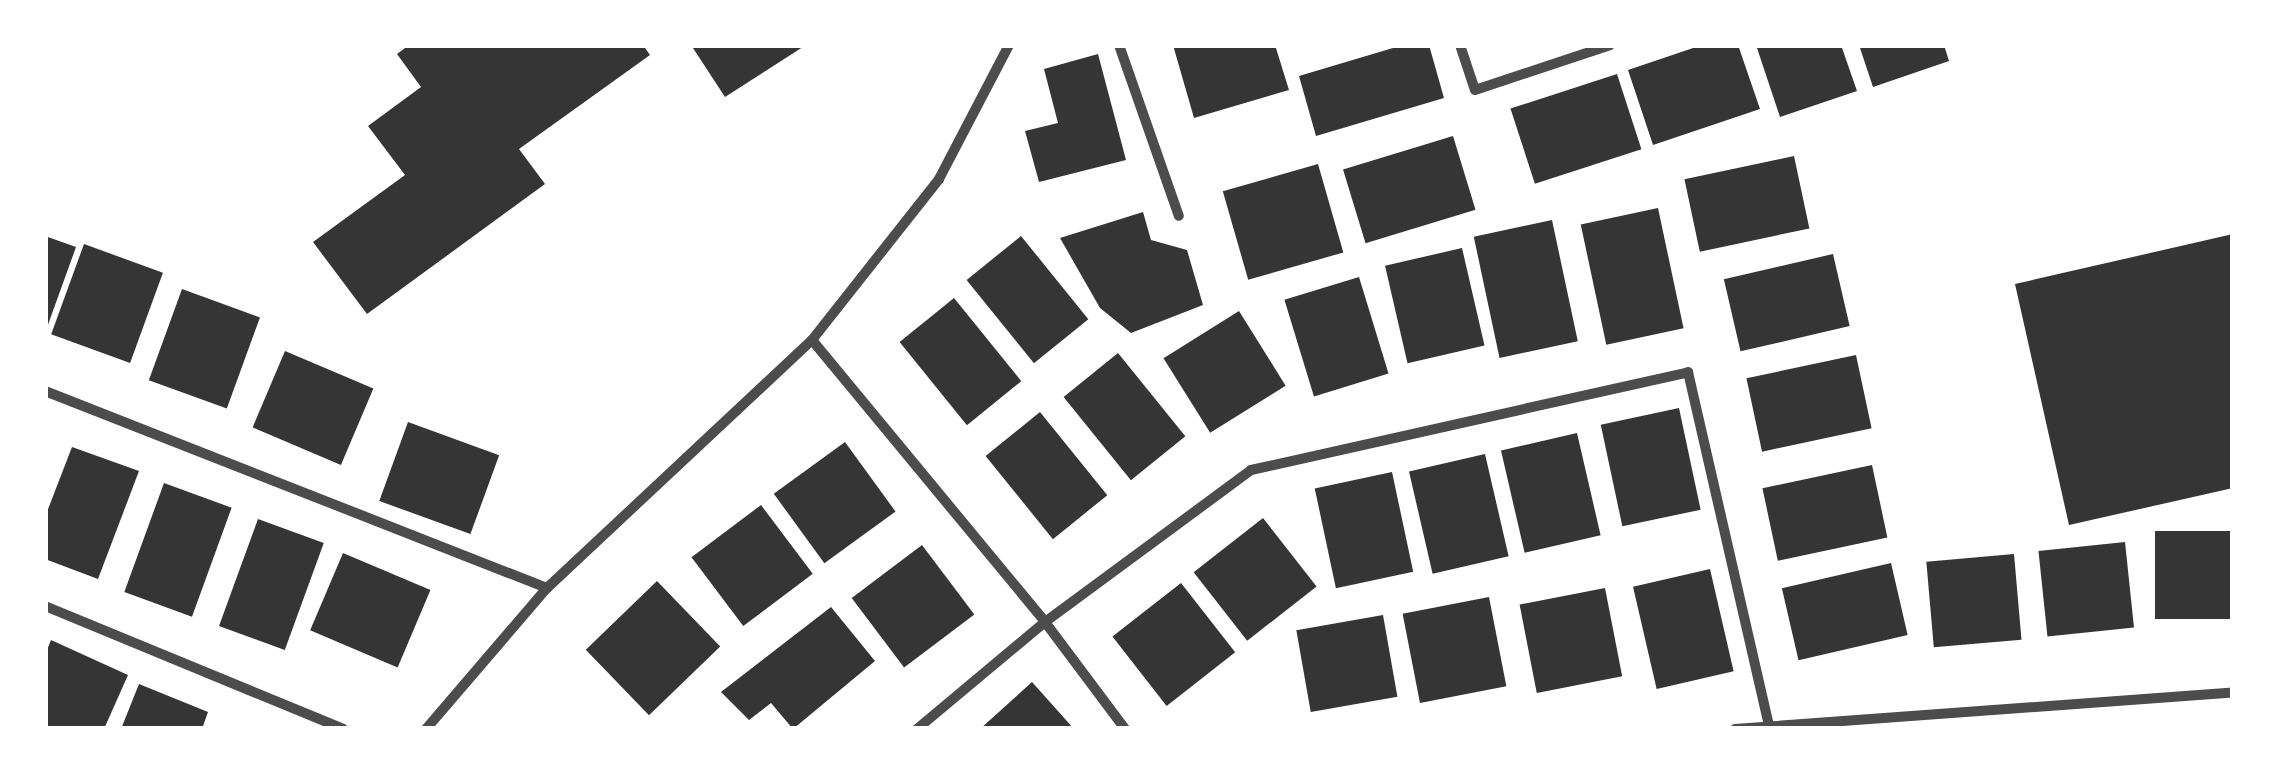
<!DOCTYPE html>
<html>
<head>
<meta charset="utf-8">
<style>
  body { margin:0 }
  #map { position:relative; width:2278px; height:774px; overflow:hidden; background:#fff; font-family:Helvetica,sans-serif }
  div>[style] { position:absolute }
  .building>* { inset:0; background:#353535; transform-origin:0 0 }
  .minor>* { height:10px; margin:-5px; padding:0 5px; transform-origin:5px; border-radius:5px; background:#4c4c4c }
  span { translate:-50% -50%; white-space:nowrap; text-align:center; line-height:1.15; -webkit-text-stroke:8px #fff; paint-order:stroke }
  .frame { position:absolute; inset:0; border:48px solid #fff; pointer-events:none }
</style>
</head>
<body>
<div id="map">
  <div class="building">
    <i style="clip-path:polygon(409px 45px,643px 45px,650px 55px,519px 149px,545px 184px,367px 314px,313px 242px,405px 175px,368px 126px,421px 87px,397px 54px)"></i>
    <i style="clip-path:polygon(691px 45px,806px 45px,725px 97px)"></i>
    <i style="clip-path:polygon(1173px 45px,1275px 45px,1289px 90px,1194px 118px)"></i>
    <i style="clip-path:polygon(1403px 45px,1429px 45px,1444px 98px,1316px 136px,1299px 76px)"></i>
    <i style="clip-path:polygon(1702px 45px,1738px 45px,1760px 109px,1653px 145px,1628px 70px)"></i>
    <i style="clip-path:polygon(1756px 45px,1841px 45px,1857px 91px,1780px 117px)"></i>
    <i style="clip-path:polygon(1859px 45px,1944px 45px,1949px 61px,1873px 87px)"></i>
    <i style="clip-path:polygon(1098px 54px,1126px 160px,1039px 182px,1025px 131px,1058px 123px,1044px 69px)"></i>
    <i style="left:1617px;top:74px;width:79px;height:112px;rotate:72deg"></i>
    <i style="left:1453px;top:136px;width:77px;height:115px;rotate:73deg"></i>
    <i style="left:1794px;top:156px;width:74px;height:112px;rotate:78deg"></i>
    <i style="left:1318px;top:164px;width:92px;height:99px;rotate:74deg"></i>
    <i style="left:1658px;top:208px;width:123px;height:79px;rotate:78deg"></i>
    <i style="clip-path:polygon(1143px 212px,1151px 240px,1187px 250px,1203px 305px,1131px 333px,1100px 308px,1060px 238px)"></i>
    <i style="left:1552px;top:220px;width:124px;height:80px;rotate:78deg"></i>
    <i style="clip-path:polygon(2233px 234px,2233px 488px,2069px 525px,2015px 284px)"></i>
    <i style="clip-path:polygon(45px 236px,76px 247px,45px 333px)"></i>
    <i style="left:1021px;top:236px;width:107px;height:70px;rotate:51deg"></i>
    <i style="left:84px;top:244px;width:84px;height:96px;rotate:20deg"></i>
    <i style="left:1462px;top:248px;width:100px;height:79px;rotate:77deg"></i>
    <i style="left:1833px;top:254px;width:74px;height:112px;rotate:77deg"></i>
    <i style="left:1359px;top:277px;width:101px;height:78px;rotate:73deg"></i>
    <i style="left:182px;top:289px;width:83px;height:97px;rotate:20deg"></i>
    <i style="left:954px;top:298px;width:107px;height:70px;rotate:51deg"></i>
    <i style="left:1239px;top:311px;width:88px;height:89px;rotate:58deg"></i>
    <i style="left:285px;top:351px;width:96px;height:83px;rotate:23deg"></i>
    <i style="left:1118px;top:353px;width:107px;height:70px;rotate:51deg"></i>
    <i style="left:1856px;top:355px;width:75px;height:112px;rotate:78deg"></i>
    <i style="left:1679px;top:408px;width:104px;height:80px;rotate:78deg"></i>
    <i style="left:1040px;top:412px;width:107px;height:70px;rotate:51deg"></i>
    <i style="left:408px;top:422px;width:97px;height:84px;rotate:20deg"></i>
    <i style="left:1577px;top:433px;width:105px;height:78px;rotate:77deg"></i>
    <i style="left:845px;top:442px;width:86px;height:88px;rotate:54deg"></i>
    <i style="clip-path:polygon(72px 447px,139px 471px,98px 579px,45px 559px,45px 517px)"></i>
    <i style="left:1485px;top:454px;width:105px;height:78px;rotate:77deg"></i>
    <i style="left:1872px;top:465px;width:74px;height:112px;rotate:78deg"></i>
    <i style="left:1392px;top:472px;width:102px;height:79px;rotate:78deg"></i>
    <i style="left:164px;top:483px;width:72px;height:116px;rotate:20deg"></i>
    <i style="left:761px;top:505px;width:86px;height:87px;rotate:53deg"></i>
    <i style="left:1263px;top:518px;width:87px;height:88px;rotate:52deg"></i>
    <i style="left:258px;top:519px;width:70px;height:114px;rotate:20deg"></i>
    <i style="left:2233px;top:531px;width:88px;height:78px;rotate:90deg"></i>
    <i style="left:2125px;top:542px;width:86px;height:87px;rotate:84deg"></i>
    <i style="left:922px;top:545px;width:87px;height:88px;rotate:53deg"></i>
    <i style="left:343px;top:553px;width:95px;height:84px;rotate:23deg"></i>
    <i style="left:2014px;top:554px;width:86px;height:88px;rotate:85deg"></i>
    <i style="left:1891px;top:563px;width:74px;height:112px;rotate:77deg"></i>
    <i style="left:1710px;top:569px;width:105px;height:79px;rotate:77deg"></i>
    <i style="left:657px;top:581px;width:91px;height:99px;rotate:46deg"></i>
    <i style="left:1181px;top:583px;width:88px;height:87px;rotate:52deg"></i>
    <i style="left:1605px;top:588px;width:90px;height:87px;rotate:79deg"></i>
    <i style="left:1489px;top:597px;width:91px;height:88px;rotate:79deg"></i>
    <i style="clip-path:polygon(831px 607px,875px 661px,793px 729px,771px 703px,749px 720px,721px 692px)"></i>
    <i style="left:1383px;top:615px;width:83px;height:88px;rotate:80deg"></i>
    <i style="clip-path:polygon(51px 640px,128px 675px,104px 729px,45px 729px,45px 655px)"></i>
    <i style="clip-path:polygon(1032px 682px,1074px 729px,980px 729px)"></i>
    <i style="clip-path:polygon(139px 684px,208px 712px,202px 729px,121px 729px)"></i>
  </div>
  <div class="minor">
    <i style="left:1119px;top:45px;width:181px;rotate:70.7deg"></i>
    <i style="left:1460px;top:45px;width:47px;rotate:71.6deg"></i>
    <i style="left:1475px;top:90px;width:142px;rotate:-18.4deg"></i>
    <i style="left:812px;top:340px;width:366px;rotate:50.4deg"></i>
    <i style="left:1045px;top:622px;width:134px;rotate:53.2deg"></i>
    <i style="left:45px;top:391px;width:539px;rotate:21.43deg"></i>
    <i style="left:45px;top:606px;width:322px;rotate:22.4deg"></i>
    <i style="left:426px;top:729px;width:186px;rotate:-49.4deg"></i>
    <i style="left:547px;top:588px;width:363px;rotate:-43.1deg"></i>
    <i style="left:812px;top:340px;width:205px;rotate:-51.7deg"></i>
    <i style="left:939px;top:179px;width:151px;rotate:-62.4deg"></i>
    <i style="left:917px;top:729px;width:167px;rotate:-39.9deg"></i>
    <i style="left:1045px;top:622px;width:256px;rotate:-36.4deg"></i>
    <i style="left:1251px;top:470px;width:448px;rotate:-12.6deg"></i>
    <i style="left:1688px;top:372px;width:363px;rotate:77.1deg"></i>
    <i style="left:1735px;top:729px;width:499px;rotate:-4.2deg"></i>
  </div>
  <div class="frame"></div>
</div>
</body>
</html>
